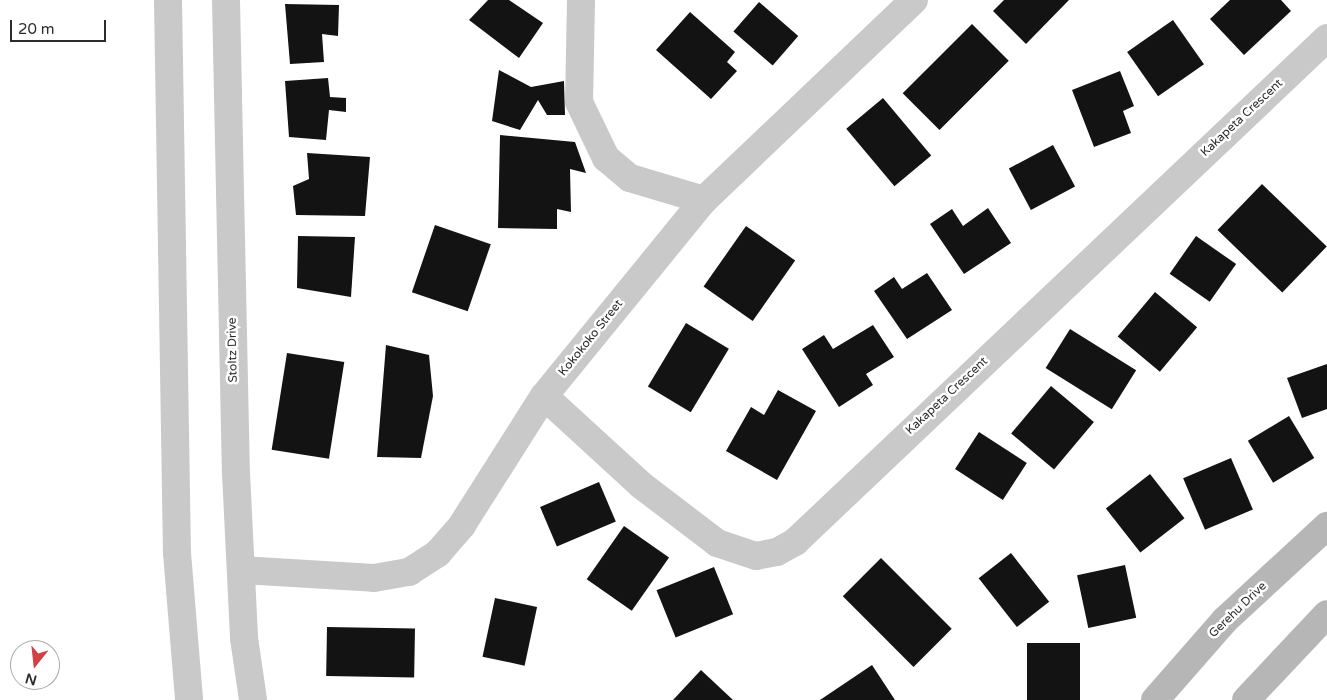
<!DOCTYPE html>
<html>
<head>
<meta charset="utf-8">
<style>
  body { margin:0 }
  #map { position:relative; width:1327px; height:700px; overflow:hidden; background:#fff; font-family:"Varela Round",sans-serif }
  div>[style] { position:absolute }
  .building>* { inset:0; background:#131313; transform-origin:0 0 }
  .street>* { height:28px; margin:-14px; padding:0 14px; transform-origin:14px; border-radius:14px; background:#c9c9c9 }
  .secondary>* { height:28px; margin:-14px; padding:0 14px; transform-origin:14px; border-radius:14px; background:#b6b6b6 }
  span { translate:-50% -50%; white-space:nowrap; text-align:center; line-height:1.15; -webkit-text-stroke:5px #fff; paint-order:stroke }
  .street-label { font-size:12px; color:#2c2c2c }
  .north { position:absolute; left:10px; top:640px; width:50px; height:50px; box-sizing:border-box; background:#fff; border:1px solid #ababab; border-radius:50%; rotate:196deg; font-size:14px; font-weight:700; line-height:20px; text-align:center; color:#2c2c2c }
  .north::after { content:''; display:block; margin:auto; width:18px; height:22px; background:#d14044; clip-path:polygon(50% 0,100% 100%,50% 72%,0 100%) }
  .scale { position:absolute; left:10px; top:20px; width:96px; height:22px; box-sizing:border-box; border:2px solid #2c2c2c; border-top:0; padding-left:6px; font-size:15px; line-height:18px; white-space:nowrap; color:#2c2c2c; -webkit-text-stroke:4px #fff; paint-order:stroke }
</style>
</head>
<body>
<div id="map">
  <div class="building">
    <i style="clip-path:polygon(488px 0,509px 0,543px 23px,519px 58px,469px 20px)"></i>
    <i style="clip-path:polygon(1004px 0,1069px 0,1026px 44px,993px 11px)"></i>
    <i style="clip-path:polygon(1230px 0,1281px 0,1291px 11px,1244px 55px,1210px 19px)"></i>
    <i style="left:759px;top:2px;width:52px;height:39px;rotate:41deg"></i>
    <i style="clip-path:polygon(285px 4px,339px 5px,338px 36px,322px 34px,324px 62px,290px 64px)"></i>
    <i style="clip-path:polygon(690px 12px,735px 52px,727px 62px,737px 71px,711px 99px,656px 50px)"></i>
    <i style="left:1173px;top:20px;width:54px;height:56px;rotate:55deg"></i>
    <i style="left:972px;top:24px;width:52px;height:98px;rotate:45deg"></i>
    <i style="clip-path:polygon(499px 70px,531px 87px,564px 81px,565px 115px,547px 115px,538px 100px,520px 130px,492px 121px)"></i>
    <i style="clip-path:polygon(1120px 71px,1134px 106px,1123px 111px,1131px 133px,1094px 147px,1072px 90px)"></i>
    <i style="clip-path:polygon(328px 78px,330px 97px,346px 98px,346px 112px,329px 110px,326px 140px,289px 137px,285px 81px)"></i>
    <i style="left:883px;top:98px;width:75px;height:48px;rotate:50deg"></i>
    <i style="clip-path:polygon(500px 135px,575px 142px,586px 173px,570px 169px,571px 212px,557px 209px,557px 229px,498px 228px)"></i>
    <i style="left:1053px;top:145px;width:47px;height:50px;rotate:62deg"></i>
    <i style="clip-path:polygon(307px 153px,370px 157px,365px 216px,296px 215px,293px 186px,309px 179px)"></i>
    <i style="left:1262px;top:184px;width:90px;height:64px;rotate:44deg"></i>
    <i style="clip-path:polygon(988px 208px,1011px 243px,964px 274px,930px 224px,952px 209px,963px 226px)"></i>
    <i style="left:435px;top:225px;width:59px;height:71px;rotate:19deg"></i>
    <i style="left:746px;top:226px;width:60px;height:74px;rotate:35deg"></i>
    <i style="clip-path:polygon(298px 236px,355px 237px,351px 297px,297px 288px)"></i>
    <i style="left:1196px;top:236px;width:49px;height:46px;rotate:35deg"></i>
    <i style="clip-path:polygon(927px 273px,952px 310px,907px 339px,874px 291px,894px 277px,902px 289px)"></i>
    <i style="left:1155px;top:292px;width:55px;height:58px;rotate:40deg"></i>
    <i style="left:686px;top:323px;width:50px;height:74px;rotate:31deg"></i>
    <i style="clip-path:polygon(873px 325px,894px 357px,866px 374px,873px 385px,839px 407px,802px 349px,824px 335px,833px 349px)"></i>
    <i style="left:1070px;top:329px;width:78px;height:46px;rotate:32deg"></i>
    <i style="clip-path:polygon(386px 345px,429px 355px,433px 396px,421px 458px,377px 457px)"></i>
    <i style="left:287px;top:353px;width:58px;height:98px;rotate:9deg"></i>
    <i style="clip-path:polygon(1327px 364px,1327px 409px,1302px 418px,1287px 378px)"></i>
    <i style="left:1051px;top:386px;width:56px;height:62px;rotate:40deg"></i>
    <i style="clip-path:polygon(778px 390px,816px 411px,777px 480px,726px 451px,751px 407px,764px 415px)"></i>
    <i style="left:1289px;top:416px;width:49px;height:48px;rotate:59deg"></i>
    <i style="left:979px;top:432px;width:57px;height:44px;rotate:33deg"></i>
    <i style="left:1231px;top:458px;width:56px;height:52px;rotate:67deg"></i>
    <i style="left:1150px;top:474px;width:56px;height:56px;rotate:52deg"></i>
    <i style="left:599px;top:482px;width:43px;height:64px;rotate:67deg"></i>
    <i style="left:624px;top:526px;width:55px;height:65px;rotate:35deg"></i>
    <i style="left:1011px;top:553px;width:62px;height:41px;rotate:52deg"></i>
    <i style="left:881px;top:558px;width:100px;height:54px;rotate:45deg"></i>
    <i style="left:1125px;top:565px;width:54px;height:49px;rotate:78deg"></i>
    <i style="left:714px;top:567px;width:51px;height:62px;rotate:68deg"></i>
    <i style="left:495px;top:598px;width:43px;height:60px;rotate:12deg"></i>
    <i style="left:327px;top:627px;width:88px;height:49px;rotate:1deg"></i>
    <i style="left:1027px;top:643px;width:53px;height:57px"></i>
    <i style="clip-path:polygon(872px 665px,895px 700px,820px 700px)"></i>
    <i style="clip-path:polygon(701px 670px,733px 700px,673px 700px)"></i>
  </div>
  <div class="street">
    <i style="left:168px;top:0;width:553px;rotate:89.07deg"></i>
    <i style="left:177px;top:553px;width:147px;rotate:85.3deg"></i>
    <i style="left:226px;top:0;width:473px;rotate:88.8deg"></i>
    <i style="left:236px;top:473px;width:165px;rotate:87.2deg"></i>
    <i style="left:244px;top:638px;width:63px;rotate:81.7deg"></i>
    <i style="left:581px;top:0;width:102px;rotate:91.1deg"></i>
    <i style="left:579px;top:102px;width:62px;rotate:64.3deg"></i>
    <i style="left:606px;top:158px;width:31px;rotate:40deg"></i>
    <i style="left:630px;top:178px;width:77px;rotate:16.6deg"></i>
    <i style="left:544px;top:396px;width:132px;rotate:42.5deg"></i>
    <i style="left:641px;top:485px;width:96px;rotate:37.3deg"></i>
    <i style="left:717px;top:543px;width:41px;rotate:18.4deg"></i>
    <i style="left:756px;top:556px;width:21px;rotate:-11deg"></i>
    <i style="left:777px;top:552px;width:21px;rotate:-29deg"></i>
    <i style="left:795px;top:542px;width:733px;rotate:-43.45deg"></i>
    <i style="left:241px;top:570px;width:133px;rotate:3.4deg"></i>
    <i style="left:374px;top:578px;width:36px;rotate:-10deg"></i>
    <i style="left:409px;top:572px;width:35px;rotate:-33deg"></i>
    <i style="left:438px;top:553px;width:37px;rotate:-49deg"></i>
    <i style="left:462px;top:525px;width:153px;rotate:-57.6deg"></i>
    <i style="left:544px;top:396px;width:253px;rotate:-50.8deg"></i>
    <i style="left:704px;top:200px;width:290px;rotate:-43.6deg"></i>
  </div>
  <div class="secondary">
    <i style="left:1155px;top:700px;width:106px;rotate:-48.8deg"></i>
    <i style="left:1225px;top:620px;width:139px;rotate:-42.7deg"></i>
    <i style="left:1246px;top:700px;width:118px;rotate:-46.7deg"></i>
  </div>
  <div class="street-label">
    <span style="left:1242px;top:118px;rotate:-43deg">Kakapeta Crescent</span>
    <span style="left:591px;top:338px;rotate:-51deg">Kokokoko Street</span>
    <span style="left:233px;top:350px;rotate:-91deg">Stoltz Drive</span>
    <span style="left:947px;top:396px;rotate:-43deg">Kakapeta Crescent</span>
    <span style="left:1238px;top:610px;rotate:-44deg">Gerehu Drive</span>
  </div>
  <div class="north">N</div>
  <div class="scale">20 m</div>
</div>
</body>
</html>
